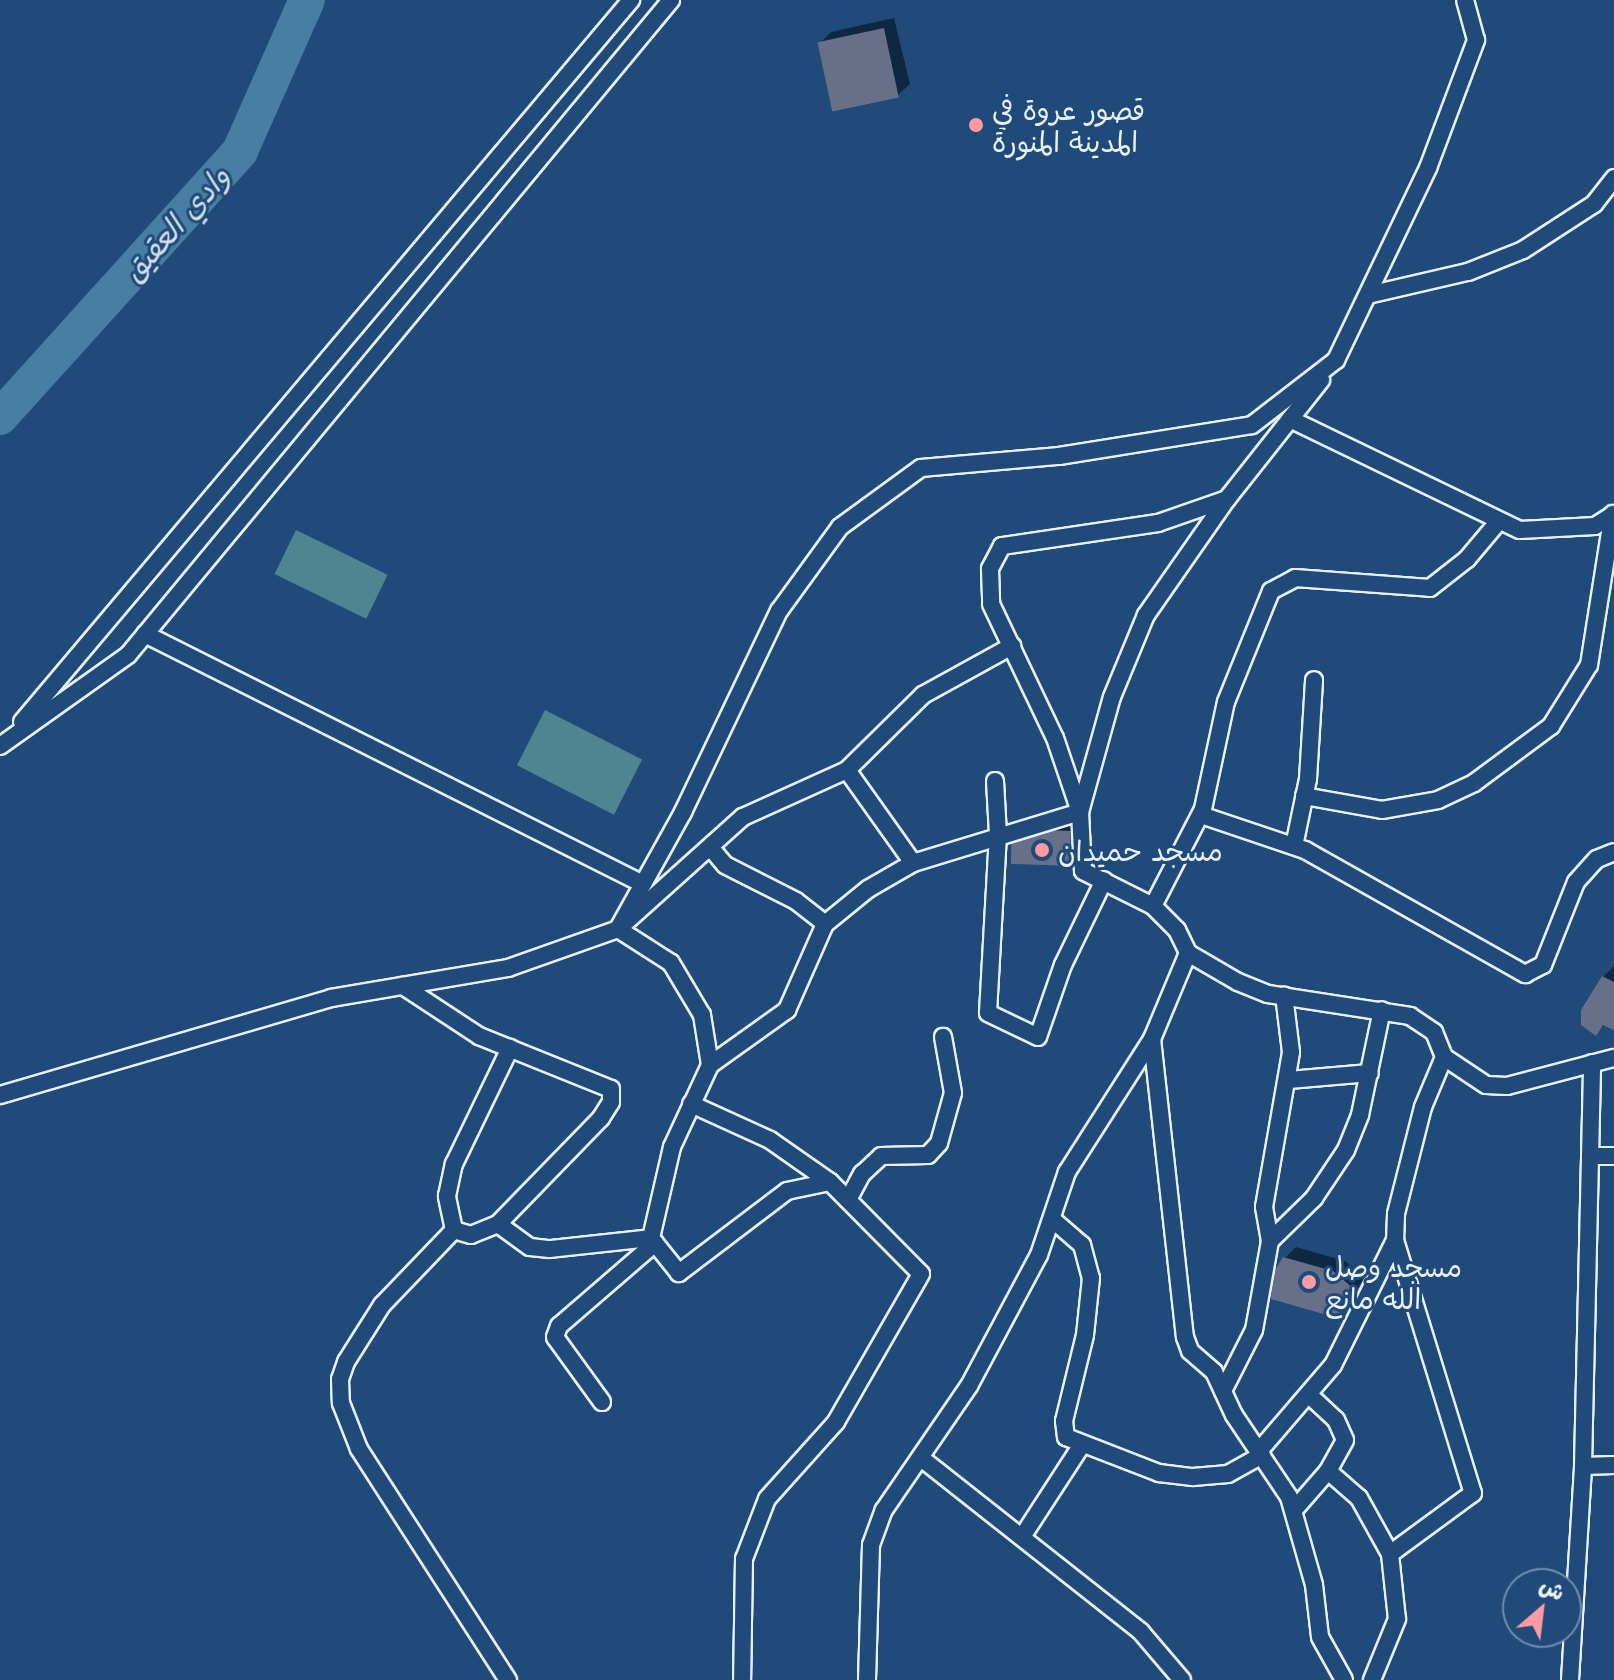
<!DOCTYPE html>
<html>
<head>
<meta charset="utf-8">
<style>
  body { margin:0 }
  #map { position:relative; width:1614px; height:1680px; overflow:hidden; background:#1f4a7a; font-family:Mali,"Playpen Sans Arabic",sans-serif }
  div>[style] { position:absolute }
  .green>* { inset:0; background:#4f8491; transform-origin:0 0 }
  .shadow>* { inset:0; background:#0007 }
  .river>* { height:36px; margin:-18px; padding:0 18px; transform-origin:18px; border-radius:18px; background:#487ea4 }
  .building>* { inset:0; background:#687089; transform-origin:0 0 }
  .roads { filter:drop-shadow(2px 0 #e8f1f8) drop-shadow(-2px 0 #e8f1f8) drop-shadow(0 2px #e8f1f8) drop-shadow(0 -2px #e8f1f8) }
  .minor>* { height:16px; margin:-8px; padding:0 8px; transform-origin:8px; border-radius:8px; background:#1f4a7a }
  .dots>* { width:22px; height:22px; translate:-50% -50%; box-sizing:border-box; border:4px solid #1f4a7a; border-radius:50% }
  span { translate:-50% -50%; white-space:nowrap; text-align:center; line-height:1.15; -webkit-text-stroke:6px #1f4a7a; paint-order:stroke }
  .poi-label { font-size:28px; color:#e8f1f8 }
  .left { translate:0 -50%; text-align:left }
  .water-label { font-size:30px; color:#d0e0eb; font-style:italic }
  .north { position:absolute; left:1502px; top:1568px; width:80px; height:80px; box-sizing:border-box; background:#1f4a7a; border:2px solid #6f8dac; border-radius:50%; rotate:28deg; font-size:22px; font-weight:700; line-height:32px; text-align:center; color:#e8f1f8 }
  .north::after { content:''; display:block; margin:auto; width:28px; height:36px; background:#ff9aa2; clip-path:polygon(50% 0,100% 100%,50% 72%,0 100%) }
</style>
</head>
<body>
<div id="map">
  <div class="green">
    <i style="left:296px;top:530px;width:102px;height:49px;rotate:26deg"></i>
    <i style="left:545px;top:710px;width:109px;height:62px;rotate:27deg"></i>
  </div>
  <div class="shadow">
    <i style="clip-path:polygon(894px 18px,910px 84px,898px 95px,820px 43px,831px 32px)"></i>
    <i style="clip-path:polygon(1082px 821px,1080px 853px,1069px 864px,1025px 824px)"></i>
    <i style="clip-path:polygon(1614px 966px,1614px 1028px,1605px 1024px,1596px 1033px,1603px 977px)"></i>
    <i style="clip-path:polygon(1296px 1247px,1345px 1261px,1364px 1277px,1340px 1317px,1285px 1258px)"></i>
  </div>
  <div class="river">
    <i style="left:0;top:417px;width:358px;rotate:-47.9deg"></i>
    <i style="left:240px;top:151px;width:165px;rotate:-66.1deg"></i>
  </div>
  <div class="building">
    <i style="left:884px;top:28px;width:71px;height:68px;rotate:78deg"></i>
    <i style="left:1071px;top:831px;width:35px;height:59px;rotate:92deg"></i>
    <i style="clip-path:polygon(1602px 976px,1614px 982px,1614px 1030px,1603px 1025px,1596px 1036px,1581px 1025px,1581px 1010px)"></i>
    <i style="clip-path:polygon(1283px 1257px,1333px 1271px,1354px 1289px,1341px 1319px,1271px 1299px,1272px 1275px)"></i>
  </div>
  <div class="roads">
    <div class="minor">
      <i style="left:1368px;top:295px;width:103px;rotate:-13deg"></i>
      <i style="left:1468px;top:272px;width:59px;rotate:-21.8deg"></i>
      <i style="left:1523px;top:250px;width:85px;rotate:-32.9deg"></i>
      <i style="left:1594px;top:204px;width:33px;rotate:-52deg"></i>
      <i style="left:1290px;top:419px;width:255px;rotate:25.8deg"></i>
      <i style="left:1520px;top:530px;width:75px;rotate:-3.1deg"></i>
      <i style="left:1595px;top:526px;width:22px;rotate:-32deg"></i>
      <i style="left:1227px;top:499px;width:73px;rotate:160.8deg"></i>
      <i style="left:1158px;top:523px;width:158px;rotate:171.6deg"></i>
      <i style="left:1002px;top:546px;width:26px;rotate:118deg"></i>
      <i style="left:990px;top:569px;width:35px;rotate:88deg"></i>
      <i style="left:991px;top:604px;width:148px;rotate:64.5deg"></i>
      <i style="left:1055px;top:738px;width:78px;rotate:71.3deg"></i>
      <i style="left:1080px;top:812px;width:59px;rotate:87.1deg"></i>
      <i style="left:1083px;top:871px;width:78px;rotate:26.6deg"></i>
      <i style="left:1153px;top:906px;width:34px;rotate:45deg"></i>
      <i style="left:1177px;top:930px;width:25px;rotate:64deg"></i>
      <i style="left:1188px;top:953px;width:58px;rotate:30.1deg"></i>
      <i style="left:1238px;top:982px;width:32px;rotate:22deg"></i>
      <i style="left:1268px;top:994px;width:144px;rotate:8.8deg"></i>
      <i style="left:1410px;top:1016px;width:29px;rotate:34deg"></i>
      <i style="left:1434px;top:1032px;width:27px;rotate:68deg"></i>
      <i style="left:1444px;top:1057px;width:54px;rotate:112.8deg"></i>
      <i style="left:1423px;top:1107px;width:110px;rotate:104.2deg"></i>
      <i style="left:1396px;top:1214px;width:26px;rotate:92deg"></i>
      <i style="left:1395px;top:1240px;width:265px;rotate:72.9deg"></i>
      <i style="left:1473px;top:1493px;width:103px;rotate:143.7deg"></i>
      <i style="left:1390px;top:1554px;width:65px;rotate:83.9deg"></i>
      <i style="left:1397px;top:1619px;width:66px;rotate:112.3deg"></i>
      <i style="left:145px;top:634px;width:557px;rotate:26.66deg"></i>
      <i style="left:22px;top:722px;width:945px;rotate:-49.85deg"></i>
      <i style="left:0;top:746px;width:157px;rotate:-35.4deg"></i>
      <i style="left:128px;top:655px;width:851px;rotate:-50.34deg"></i>
      <i style="left:847px;top:770px;width:114px;rotate:54.6deg"></i>
      <i style="left:995px;top:781px;width:53px;rotate:86.8deg"></i>
      <i style="left:998px;top:834px;width:179px;rotate:93.2deg"></i>
      <i style="left:988px;top:1013px;width:55px;rotate:25.6deg"></i>
      <i style="left:1038px;top:1037px;width:76px;rotate:-70.9deg"></i>
      <i style="left:1063px;top:965px;width:94px;rotate:-64.2deg"></i>
      <i style="left:1304px;top:796px;width:79px;rotate:10.2deg"></i>
      <i style="left:1382px;top:810px;width:57px;rotate:-10.1deg"></i>
      <i style="left:1438px;top:800px;width:40px;rotate:-25deg"></i>
      <i style="left:1474px;top:783px;width:96px;rotate:-36.5deg"></i>
      <i style="left:1551px;top:726px;width:72px;rotate:-58.1deg"></i>
      <i style="left:1589px;top:665px;width:153px;rotate:-81deg"></i>
      <i style="left:1201px;top:815px;width:110px;rotate:18.6deg"></i>
      <i style="left:1305px;top:850px;width:253px;rotate:29.4deg"></i>
      <i style="left:1525px;top:974px;width:20px;rotate:-27deg"></i>
      <i style="left:1543px;top:965px;width:89px;rotate:-68.3deg"></i>
      <i style="left:1576px;top:882px;width:31px;rotate:-48deg"></i>
      <i style="left:1597px;top:859px;width:18px;rotate:-22deg"></i>
      <i style="left:1294px;top:846px;width:68px;rotate:-78.2deg"></i>
      <i style="left:1308px;top:779px;width:99px;rotate:-86.5deg"></i>
      <i style="left:710px;top:847px;width:23px;rotate:50deg"></i>
      <i style="left:725px;top:865px;width:80px;rotate:26.9deg"></i>
      <i style="left:796px;top:901px;width:37px;rotate:38deg"></i>
      <i style="left:1153px;top:906px;width:109px;rotate:-62.7deg"></i>
      <i style="left:1203px;top:809px;width:109px;rotate:-77.9deg"></i>
      <i style="left:1226px;top:702px;width:120px;rotate:-67.9deg"></i>
      <i style="left:1271px;top:591px;width:27px;rotate:-28deg"></i>
      <i style="left:1295px;top:578px;width:135px;rotate:4.2deg"></i>
      <i style="left:1430px;top:588px;width:47px;rotate:-38.1deg"></i>
      <i style="left:1467px;top:559px;width:50px;rotate:-49.9deg"></i>
      <i style="left:403px;top:986px;width:91px;rotate:33.3deg"></i>
      <i style="left:479px;top:1036px;width:142px;rotate:21.9deg"></i>
      <i style="left:611px;top:1089px;width:13px;rotate:90deg"></i>
      <i style="left:611px;top:1102px;width:19px;rotate:122deg"></i>
      <i style="left:601px;top:1118px;width:148px;rotate:134.2deg"></i>
      <i style="left:498px;top:1224px;width:29px;rotate:158deg"></i>
      <i style="left:471px;top:1235px;width:18px;rotate:-164deg"></i>
      <i style="left:1152px;top:1039px;width:300px;rotate:83.7deg"></i>
      <i style="left:1185px;top:1337px;width:15px;rotate:70deg"></i>
      <i style="left:1190px;top:1351px;width:32px;rotate:41deg"></i>
      <i style="left:1214px;top:1372px;width:47px;rotate:65.1deg"></i>
      <i style="left:1234px;top:1415px;width:99px;rotate:56.1deg"></i>
      <i style="left:1289px;top:1497px;width:91px;rotate:74.1deg"></i>
      <i style="left:1314px;top:1585px;width:52px;rotate:83.4deg"></i>
      <i style="left:1320px;top:1637px;width:49px;rotate:60.8deg"></i>
      <i style="left:1444px;top:1057px;width:50px;rotate:33.7deg"></i>
      <i style="left:1486px;top:1085px;width:21px;rotate:3deg"></i>
      <i style="left:1507px;top:1086px;width:111px;rotate:-14.7deg"></i>
      <i style="left:710px;top:1065px;width:95px;rotate:-35.5deg"></i>
      <i style="left:787px;top:1010px;width:94px;rotate:-66.2deg"></i>
      <i style="left:825px;top:924px;width:55px;rotate:-39.1deg"></i>
      <i style="left:868px;top:889px;width:52px;rotate:-30deg"></i>
      <i style="left:913px;top:863px;width:175px;rotate:-17deg"></i>
      <i style="left:1080px;top:812px;width:119px;rotate:-74.5deg"></i>
      <i style="left:1112px;top:697px;width:89px;rotate:-67.5deg"></i>
      <i style="left:1146px;top:615px;width:141px;rotate:-55.1deg"></i>
      <i style="left:1227px;top:499px;width:152px;rotate:-51.7deg"></i>
      <i style="left:1289px;top:1080px;width:81px;rotate:-4.9deg"></i>
      <i style="left:0;top:1095px;width:345px;rotate:-16.3deg"></i>
      <i style="left:331px;top:998px;width:180px;rotate:-9.6deg"></i>
      <i style="left:508px;top:968px;width:117px;rotate:-19.5deg"></i>
      <i style="left:618px;top:929px;width:134px;rotate:-60.9deg"></i>
      <i style="left:683px;top:812px;width:223px;rotate:-64.5deg"></i>
      <i style="left:779px;top:611px;width:104px;rotate:-54deg"></i>
      <i style="left:840px;top:527px;width:100px;rotate:-36.1deg"></i>
      <i style="left:921px;top:468px;width:139px;rotate:-5deg"></i>
      <i style="left:1059px;top:456px;width:195px;rotate:-9.1deg"></i>
      <i style="left:1252px;top:425px;width:106px;rotate:-37.7deg"></i>
      <i style="left:1336px;top:360px;width:213px;rotate:-64.4deg"></i>
      <i style="left:1428px;top:168px;width:137px;rotate:-69.4deg"></i>
      <i style="left:1476px;top:40px;width:41px;rotate:-105.4deg"></i>
      <i style="left:691px;top:1104px;width:87px;rotate:24.5deg"></i>
      <i style="left:770px;top:1140px;width:73px;rotate:35deg"></i>
      <i style="left:830px;top:1182px;width:129px;rotate:45.3deg"></i>
      <i style="left:921px;top:1274px;width:171px;rotate:119.9deg"></i>
      <i style="left:836px;top:1422px;width:103px;rotate:131.9deg"></i>
      <i style="left:767px;top:1499px;width:64px;rotate:111deg"></i>
      <i style="left:744px;top:1559px;width:121px;rotate:90.9deg"></i>
      <i style="left:1590px;top:1156px;width:24px"></i>
      <i style="left:830px;top:1182px;width:44px;rotate:168.2deg"></i>
      <i style="left:787px;top:1191px;width:136px;rotate:142.8deg"></i>
      <i style="left:679px;top:1273px;width:45px;rotate:-128.7deg"></i>
      <i style="left:651px;top:1238px;width:93px;rotate:-77deg"></i>
      <i style="left:672px;top:1147px;width:90px;rotate:-65.1deg"></i>
      <i style="left:710px;top:1065px;width:51px;rotate:-99.1deg"></i>
      <i style="left:702px;top:1015px;width:61px;rotate:-120.8deg"></i>
      <i style="left:671px;top:963px;width:63px;rotate:-147.3deg"></i>
      <i style="left:618px;top:929px;width:168px;rotate:-41.9deg"></i>
      <i style="left:743px;top:817px;width:114px;rotate:-24.3deg"></i>
      <i style="left:847px;top:770px;width:107px;rotate:-44.6deg"></i>
      <i style="left:923px;top:695px;width:102px;rotate:-28.8deg"></i>
      <i style="left:848px;top:1200px;width:30px;rotate:-62deg"></i>
      <i style="left:862px;top:1174px;width:26px;rotate:-43deg"></i>
      <i style="left:881px;top:1156px;width:47px;rotate:-1.2deg"></i>
      <i style="left:928px;top:1155px;width:16px;rotate:-47deg"></i>
      <i style="left:939px;top:1143px;width:52px;rotate:-74.4deg"></i>
      <i style="left:953px;top:1093px;width:57px;rotate:-100.1deg"></i>
      <i style="left:1052px;top:1219px;width:40px;rotate:41deg"></i>
      <i style="left:1082px;top:1245px;width:34px;rotate:75deg"></i>
      <i style="left:1091px;top:1278px;width:57px;rotate:96deg"></i>
      <i style="left:1085px;top:1335px;width:89px;rotate:103.7deg"></i>
      <i style="left:1064px;top:1421px;width:16px;rotate:83deg"></i>
      <i style="left:1066px;top:1437px;width:100px;rotate:21.2deg"></i>
      <i style="left:1159px;top:1473px;width:34px;rotate:7deg"></i>
      <i style="left:1193px;top:1477px;width:35px;rotate:-5deg"></i>
      <i style="left:1228px;top:1474px;width:39px;rotate:-29deg"></i>
      <i style="left:498px;top:1224px;width:39px;rotate:36deg"></i>
      <i style="left:530px;top:1247px;width:20px;rotate:6deg"></i>
      <i style="left:550px;top:1249px;width:102px;rotate:-6.2deg"></i>
      <i style="left:454px;top:1230px;width:104px;rotate:133.8deg"></i>
      <i style="left:382px;top:1305px;width:67px;rotate:122.3deg"></i>
      <i style="left:346px;top:1362px;width:18px;rotate:109deg"></i>
      <i style="left:340px;top:1379px;width:24px;rotate:88deg"></i>
      <i style="left:341px;top:1403px;width:49px;rotate:68.6deg"></i>
      <i style="left:359px;top:1449px;width:275px;rotate:57.2deg"></i>
      <i style="left:454px;top:1230px;width:35px;rotate:-102deg"></i>
      <i style="left:447px;top:1196px;width:33px;rotate:-78deg"></i>
      <i style="left:454px;top:1164px;width:129px;rotate:-64.2deg"></i>
      <i style="left:1270px;top:1241px;width:35px;rotate:-100deg"></i>
      <i style="left:1264px;top:1207px;width:157px;rotate:-80.1deg"></i>
      <i style="left:1291px;top:1052px;width:57px;rotate:-97deg"></i>
      <i style="left:1223px;top:1391px;width:68px;rotate:-63.1deg"></i>
      <i style="left:1254px;top:1330px;width:90px;rotate:-79.8deg"></i>
      <i style="left:1270px;top:1241px;width:62px;rotate:-44.3deg"></i>
      <i style="left:1314px;top:1198px;width:58px;rotate:-56.3deg"></i>
      <i style="left:1346px;top:1150px;width:38px;rotate:-68deg"></i>
      <i style="left:1360px;top:1115px;width:107px;rotate:-78.2deg"></i>
      <i style="left:602px;top:1402px;width:80px;rotate:-125.9deg"></i>
      <i style="left:555px;top:1337px;width:12px;rotate:-70deg"></i>
      <i style="left:559px;top:1326px;width:127px;rotate:-40.8deg"></i>
      <i style="left:1259px;top:1451px;width:113px;rotate:-49.3deg"></i>
      <i style="left:1333px;top:1365px;width:140px;rotate:-63.6deg"></i>
      <i style="left:921px;top:1458px;width:280px;rotate:38.3deg"></i>
      <i style="left:1141px;top:1632px;width:63px;rotate:49.5deg"></i>
      <i style="left:1583px;top:1466px;width:31px;rotate:-2deg"></i>
      <i style="left:1328px;top:1471px;width:41px;rotate:41.1deg"></i>
      <i style="left:1359px;top:1498px;width:64px;rotate:61deg"></i>
      <i style="left:1294px;top:1510px;width:52px;rotate:-48.9deg"></i>
      <i style="left:1328px;top:1471px;width:35px;rotate:-61deg"></i>
      <i style="left:1345px;top:1440px;width:22px;rotate:-114deg"></i>
      <i style="left:1336px;top:1420px;width:35px;rotate:-137deg"></i>
      <i style="left:1022px;top:1537px;width:108px;rotate:-57deg"></i>
      <i style="left:867px;top:1680px;width:135px;rotate:-88.3deg"></i>
      <i style="left:871px;top:1545px;width:37px;rotate:-70deg"></i>
      <i style="left:884px;top:1510px;width:150px;rotate:-55.6deg"></i>
      <i style="left:969px;top:1386px;width:149px;rotate:-61.9deg"></i>
      <i style="left:1039px;top:1255px;width:88px;rotate:-71.4deg"></i>
      <i style="left:1067px;top:1172px;width:158px;rotate:-57.4deg"></i>
      <i style="left:1152px;top:1039px;width:93px;rotate:-67.3deg"></i>
      <i style="left:1570px;top:1680px;width:214px;rotate:-86.5deg"></i>
      <i style="left:1583px;top:1466px;width:403px;rotate:-88.7deg"></i>
    </div>
  </div>
  <div class="dots">
    <i style="left:976px;top:125px;background:#ff9aa2"></i>
    <i style="left:1042px;top:850px;background:#ff9aa2"></i>
    <i style="left:1309px;top:1282px;background:#ff9aa2"></i>
  </div>
  <div class="poi-label">
    <span class="left" style="left:992px;top:125px">قصور عروة في<br>المدينة المنورة</span>
    <span class="left" style="left:1058px;top:850px">مسجد حميدان</span>
    <span class="left" style="left:1325px;top:1282px">مسجد وصل<br>الله مانع</span>
  </div>
  <div class="water-label">
    <span style="left:175px;top:223px;rotate:-48deg">وادي العقيق</span>
  </div>
  <div class="north">ش</div>
</div>
</body>
</html>
